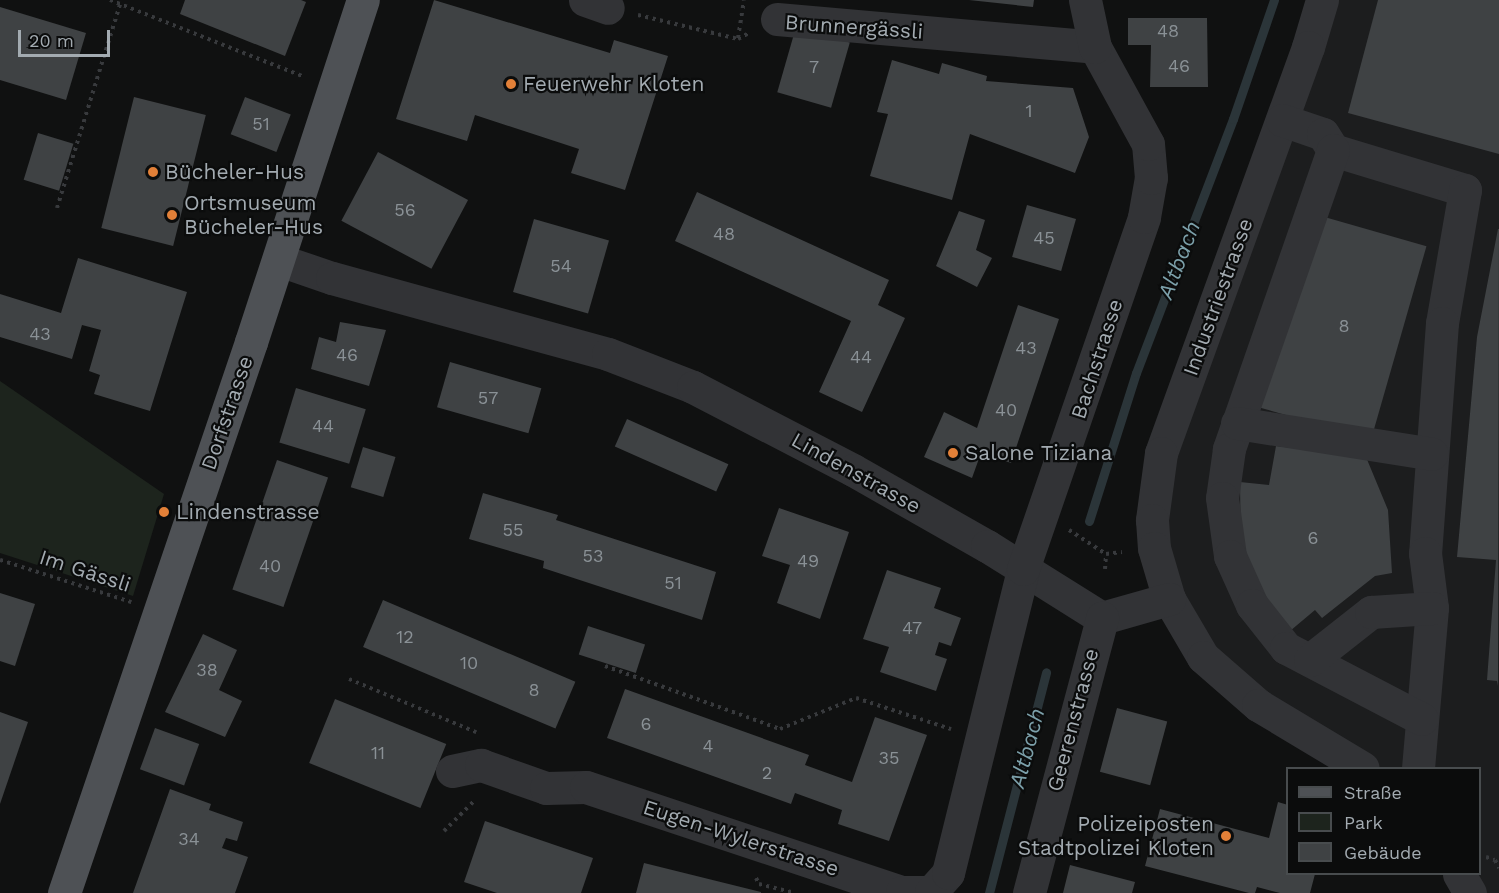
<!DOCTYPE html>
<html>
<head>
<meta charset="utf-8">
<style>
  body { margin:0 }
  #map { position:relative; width:1499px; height:893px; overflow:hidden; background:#101111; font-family:"Work Sans",sans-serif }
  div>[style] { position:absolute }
  .built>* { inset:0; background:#1c1d1e }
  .green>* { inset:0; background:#1d241d }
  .stream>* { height:9px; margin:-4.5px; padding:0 4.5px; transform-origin:4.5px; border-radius:4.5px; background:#2b3539 }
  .building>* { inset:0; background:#3f4244; transform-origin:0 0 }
  .path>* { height:4px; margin-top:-2px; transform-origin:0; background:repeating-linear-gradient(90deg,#383a3d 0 3px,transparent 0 7.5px) }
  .minor>* { height:33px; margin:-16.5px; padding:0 16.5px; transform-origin:16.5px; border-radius:16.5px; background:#323336 }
  .major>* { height:33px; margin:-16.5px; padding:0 16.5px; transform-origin:16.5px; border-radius:16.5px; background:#4e5155 }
  .dots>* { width:16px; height:16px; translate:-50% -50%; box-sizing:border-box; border:3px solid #0b0c0c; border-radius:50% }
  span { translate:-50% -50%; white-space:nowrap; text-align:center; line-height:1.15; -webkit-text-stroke:4.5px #0b0c0c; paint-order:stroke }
  .number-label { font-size:18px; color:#8a9196 }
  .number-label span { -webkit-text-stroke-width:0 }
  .street-label { font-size:21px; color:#a3abb1 }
  .poi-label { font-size:21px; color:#a3abb1 }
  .left { translate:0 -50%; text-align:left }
  .right { translate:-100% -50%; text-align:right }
  .water-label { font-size:22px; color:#7ca0aa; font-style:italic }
  .legend { position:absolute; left:1286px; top:767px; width:195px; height:108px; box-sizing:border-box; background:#0b0c0c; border:2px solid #484c4e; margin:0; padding:8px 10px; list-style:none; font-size:18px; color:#a3abb1 }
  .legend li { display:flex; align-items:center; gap:12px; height:30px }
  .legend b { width:30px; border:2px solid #484c4e }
  .scale { position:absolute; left:18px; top:30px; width:92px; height:27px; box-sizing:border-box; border:3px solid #a3abb1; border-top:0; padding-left:8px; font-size:18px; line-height:21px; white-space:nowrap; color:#a3abb1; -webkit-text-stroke:4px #0b0c0c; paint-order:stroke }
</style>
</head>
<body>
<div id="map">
  <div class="built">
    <i style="clip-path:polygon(1322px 0,1499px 0,1499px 893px,1470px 893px,1459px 874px,1480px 874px,1480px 768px,1363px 768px,1218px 672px,1152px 520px)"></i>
  </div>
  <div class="green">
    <i style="clip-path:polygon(0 381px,164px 494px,133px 596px,0 553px)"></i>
  </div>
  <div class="stream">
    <i style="left:1089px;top:521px;width:155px;rotate:-72.4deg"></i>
    <i style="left:1136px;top:373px;width:272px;rotate:-69.1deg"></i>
    <i style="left:1233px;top:119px;width:126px;rotate:-71deg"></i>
    <i style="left:989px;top:893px;width:228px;rotate:-75.5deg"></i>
  </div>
  <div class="building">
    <i style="clip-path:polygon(185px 0,301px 0,306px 2px,285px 56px,180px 14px)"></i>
    <i style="clip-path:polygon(434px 0,610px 53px,614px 40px,668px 56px,625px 190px,571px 173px,579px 149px,475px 115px,467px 141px,396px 119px)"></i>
    <i style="clip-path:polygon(969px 0,1034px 0,1033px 7px)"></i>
    <i style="clip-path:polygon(1378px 0,1499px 0,1499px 154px,1348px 113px)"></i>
    <i style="clip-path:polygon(0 7px,86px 33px,66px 100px,0 80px)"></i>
    <i style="clip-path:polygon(1128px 18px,1207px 18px,1208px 87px,1150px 87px,1151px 45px,1128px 45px)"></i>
    <i style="left:796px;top:27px;width:56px;height:68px;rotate:16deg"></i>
    <i style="clip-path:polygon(892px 60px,939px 74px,942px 63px,987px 76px,986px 81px,1073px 88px,1089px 137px,1075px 173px,970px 134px,952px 200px,870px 176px,888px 114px,877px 112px)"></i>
    <i style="left:134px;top:97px;width:74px;height:135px;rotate:14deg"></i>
    <i style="left:245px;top:97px;width:49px;height:40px;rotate:21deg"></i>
    <i style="left:38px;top:133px;width:37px;height:49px;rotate:17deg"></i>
    <i style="left:378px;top:152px;width:102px;height:78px;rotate:28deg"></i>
    <i style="clip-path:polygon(697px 192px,889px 280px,878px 305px,905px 318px,862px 412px,819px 392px,851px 321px,675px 241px)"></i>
    <i style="left:1027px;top:205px;width:51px;height:54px;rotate:16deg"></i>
    <i style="clip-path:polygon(959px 211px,985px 220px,976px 250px,992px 258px,977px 287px,936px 266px)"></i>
    <i style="left:1314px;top:214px;width:117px;height:201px;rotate:16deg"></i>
    <i style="left:534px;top:219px;width:78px;height:76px;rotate:16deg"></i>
    <i style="clip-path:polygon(1498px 229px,1499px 229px,1498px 686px,1497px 681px,1487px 680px,1496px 560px,1457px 557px,1477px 337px)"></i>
    <i style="clip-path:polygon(78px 258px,187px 292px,150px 411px,94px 394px,100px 375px,89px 371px,101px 330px,82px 325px,72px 359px,0 337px,0 294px,61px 313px)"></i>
    <i style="clip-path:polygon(1018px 305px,1059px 319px,1011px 463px,981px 453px,972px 478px,924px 457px,944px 412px,977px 428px)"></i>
    <i style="clip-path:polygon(340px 322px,386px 330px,369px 386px,311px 369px,319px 337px,336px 342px)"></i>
    <i style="left:450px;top:362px;width:95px;height:47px;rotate:16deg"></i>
    <i style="left:296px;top:388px;width:73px;height:57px;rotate:17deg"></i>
    <i style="left:627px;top:419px;width:111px;height:30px;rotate:24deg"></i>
    <i style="clip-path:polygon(1276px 446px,1366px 457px,1388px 510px,1392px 573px,1375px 576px,1322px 618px,1315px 610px,1290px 631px,1241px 566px,1240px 482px,1269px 485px)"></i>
    <i style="left:363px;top:447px;width:34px;height:42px;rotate:17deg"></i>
    <i style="left:277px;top:460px;width:54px;height:137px;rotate:19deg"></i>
    <i style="clip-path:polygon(483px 493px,558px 515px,556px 520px,716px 572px,702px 620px,543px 568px,544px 561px,469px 539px)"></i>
    <i style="clip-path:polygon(779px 508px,849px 532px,820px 619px,777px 603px,790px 565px,762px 556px)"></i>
    <i style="clip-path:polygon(887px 570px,941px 588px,934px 608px,961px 618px,951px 646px,939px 642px,935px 655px,947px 659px,936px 691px,880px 672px,889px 647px,863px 639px)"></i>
    <i style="clip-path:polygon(0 593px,35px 604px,15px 666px,0 661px)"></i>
    <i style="left:383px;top:600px;width:209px;height:51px;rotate:23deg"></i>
    <i style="left:588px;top:626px;width:60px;height:30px;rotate:18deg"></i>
    <i style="clip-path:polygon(203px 634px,237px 650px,219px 690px,242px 701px,225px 737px,165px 712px)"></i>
    <i style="clip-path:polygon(625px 689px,809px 755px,805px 765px,852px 782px,875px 717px,927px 735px,889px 841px,838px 824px,842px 810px,795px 793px,791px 804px,607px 738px)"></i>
    <i style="left:335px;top:699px;width:120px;height:69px;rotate:22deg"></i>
    <i style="left:1117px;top:708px;width:52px;height:66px;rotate:15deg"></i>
    <i style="clip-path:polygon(0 712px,28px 722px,0 804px)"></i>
    <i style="left:155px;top:728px;width:47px;height:44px;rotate:20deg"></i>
    <i style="clip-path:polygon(170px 789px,211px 804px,209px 810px,243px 822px,237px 841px,226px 838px,222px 848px,248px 857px,235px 893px,133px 893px)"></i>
    <i style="clip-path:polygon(1278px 802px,1288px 805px,1288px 874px,1315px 874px,1310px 893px,1280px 893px,1257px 887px,1255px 893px,1249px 893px,1145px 866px,1160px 809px,1269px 838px)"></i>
    <i style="clip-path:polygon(485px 821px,593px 858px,581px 893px,497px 893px,464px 882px)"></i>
    <i style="clip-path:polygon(644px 863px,761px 892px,761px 893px,636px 893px)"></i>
    <i style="clip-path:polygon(1070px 865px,1135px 882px,1132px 893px,1063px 893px)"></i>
  </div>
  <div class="path">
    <i style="left:110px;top:0;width:209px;rotate:21.6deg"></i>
    <i style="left:638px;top:15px;width:103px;rotate:13.5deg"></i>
    <i style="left:738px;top:39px;width:13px;rotate:-29deg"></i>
    <i style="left:738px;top:38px;width:38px;rotate:-81deg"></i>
    <i style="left:57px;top:208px;width:214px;rotate:-72.8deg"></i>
    <i style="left:1069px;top:530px;width:44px;rotate:33deg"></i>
    <i style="left:1106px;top:554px;width:16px;rotate:-7deg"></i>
    <i style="left:0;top:560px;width:138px;rotate:17.8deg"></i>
    <i style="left:1105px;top:569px;width:15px;rotate:-86deg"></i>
    <i style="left:605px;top:666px;width:186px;rotate:19.8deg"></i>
    <i style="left:780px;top:729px;width:82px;rotate:-22.2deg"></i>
    <i style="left:856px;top:698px;width:100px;rotate:18.1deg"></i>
    <i style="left:349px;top:679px;width:138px;rotate:22.7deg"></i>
    <i style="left:444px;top:831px;width:42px;rotate:-45deg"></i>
    <i style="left:1486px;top:857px;width:9px;rotate:18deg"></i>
    <i style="left:1495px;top:860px;width:9px;rotate:63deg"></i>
    <i style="left:756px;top:878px;width:7px;rotate:63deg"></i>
    <i style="left:759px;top:884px;width:36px;rotate:14deg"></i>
  </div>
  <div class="minor">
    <i style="left:585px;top:0;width:24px;rotate:19deg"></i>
    <i style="left:1322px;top:0;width:49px;rotate:106.6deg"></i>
    <i style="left:1308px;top:47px;width:432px;rotate:109.9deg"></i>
    <i style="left:1161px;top:453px;width:68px;rotate:97.7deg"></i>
    <i style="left:1152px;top:520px;width:28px;rotate:86deg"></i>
    <i style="left:1154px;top:548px;width:53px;rotate:73.6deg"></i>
    <i style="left:1169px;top:599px;width:67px;rotate:59.6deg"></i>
    <i style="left:1203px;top:657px;width:73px;rotate:41.1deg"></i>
    <i style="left:1258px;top:705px;width:122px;rotate:31deg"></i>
    <i style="left:777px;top:19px;width:319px;rotate:5deg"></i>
    <i style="left:1282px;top:120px;width:43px;rotate:18.9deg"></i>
    <i style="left:1323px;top:134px;width:19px;rotate:58deg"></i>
    <i style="left:1333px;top:150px;width:138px;rotate:16.9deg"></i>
    <i style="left:1465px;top:190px;width:135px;rotate:99.8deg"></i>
    <i style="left:1442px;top:323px;width:231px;rotate:94.2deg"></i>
    <i style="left:1425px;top:553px;width:55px;rotate:82.7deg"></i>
    <i style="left:1432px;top:608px;width:161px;rotate:95deg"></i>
    <i style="left:1333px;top:150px;width:317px;rotate:109.2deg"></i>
    <i style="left:1229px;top:449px;width:49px;rotate:98.1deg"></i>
    <i style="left:1222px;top:498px;width:59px;rotate:82.1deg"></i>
    <i style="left:1230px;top:556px;width:54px;rotate:65.8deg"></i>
    <i style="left:1252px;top:605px;width:55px;rotate:51.7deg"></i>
    <i style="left:1286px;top:648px;width:153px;rotate:27.6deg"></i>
    <i style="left:279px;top:260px;width:56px;rotate:18.8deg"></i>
    <i style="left:332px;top:278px;width:286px;rotate:15.4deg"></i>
    <i style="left:608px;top:354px;width:91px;rotate:21.2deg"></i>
    <i style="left:693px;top:387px;width:180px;rotate:27.4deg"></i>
    <i style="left:853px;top:470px;width:154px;rotate:29.6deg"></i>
    <i style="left:987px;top:546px;width:136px;rotate:32.1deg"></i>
    <i style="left:1102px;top:618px;width:70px;rotate:-15.8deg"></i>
    <i style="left:1237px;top:423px;width:197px;rotate:9deg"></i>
    <i style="left:1310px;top:660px;width:78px;rotate:-38.2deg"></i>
    <i style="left:1371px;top:612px;width:61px;rotate:-3.8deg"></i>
    <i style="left:452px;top:771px;width:30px;rotate:-12deg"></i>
    <i style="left:481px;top:765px;width:69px;rotate:19.5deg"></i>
    <i style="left:546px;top:788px;width:40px;rotate:-1.4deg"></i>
    <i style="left:586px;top:787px;width:333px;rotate:18.4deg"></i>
    <i style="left:902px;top:892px;width:29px"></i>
    <i style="left:931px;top:892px;width:25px;rotate:-48deg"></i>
    <i style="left:948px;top:873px;width:313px;rotate:-76.1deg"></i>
    <i style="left:1023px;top:569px;width:372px;rotate:-71deg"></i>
    <i style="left:1144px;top:217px;width:40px;rotate:-80deg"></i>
    <i style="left:1151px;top:178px;width:34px;rotate:-95deg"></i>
    <i style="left:1148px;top:144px;width:111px;rotate:-118.7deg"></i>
    <i style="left:1095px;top:47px;width:48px;rotate:-102deg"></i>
    <i style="left:1459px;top:874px;width:22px;rotate:60deg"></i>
    <i style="left:1029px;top:893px;width:285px;rotate:-75.1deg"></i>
  </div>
  <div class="major">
    <i style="left:64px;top:893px;width:582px;rotate:-71.25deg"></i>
    <i style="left:251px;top:342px;width:360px;rotate:-71.9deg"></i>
  </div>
  <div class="dots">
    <i style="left:511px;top:84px;background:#e28038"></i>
    <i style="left:153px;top:172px;background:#e28038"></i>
    <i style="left:172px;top:215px;background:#e28038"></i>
    <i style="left:953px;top:453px;background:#e28038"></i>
    <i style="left:164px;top:512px;background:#e28038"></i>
    <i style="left:1226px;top:836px;background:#e28038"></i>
  </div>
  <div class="number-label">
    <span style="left:1168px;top:31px">48</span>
    <span style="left:1179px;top:66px">46</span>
    <span style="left:814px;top:67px">7</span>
    <span style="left:1029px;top:111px">1</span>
    <span style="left:261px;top:124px">51</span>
    <span style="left:405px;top:210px">56</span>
    <span style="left:724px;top:234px">48</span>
    <span style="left:1044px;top:238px">45</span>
    <span style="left:561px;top:266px">54</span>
    <span style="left:1344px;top:326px">8</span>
    <span style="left:40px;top:334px">43</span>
    <span style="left:1026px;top:348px">43</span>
    <span style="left:347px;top:355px">46</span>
    <span style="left:861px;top:357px">44</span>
    <span style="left:488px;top:398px">57</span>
    <span style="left:1006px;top:410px">40</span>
    <span style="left:323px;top:426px">44</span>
    <span style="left:513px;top:530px">55</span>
    <span style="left:1313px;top:538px">6</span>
    <span style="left:593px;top:556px">53</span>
    <span style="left:808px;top:561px">49</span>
    <span style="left:270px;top:566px">40</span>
    <span style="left:673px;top:583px">51</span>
    <span style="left:912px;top:628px">47</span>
    <span style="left:405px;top:637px">12</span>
    <span style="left:469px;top:663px">10</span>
    <span style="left:207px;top:670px">38</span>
    <span style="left:534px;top:690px">8</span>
    <span style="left:646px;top:724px">6</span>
    <span style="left:708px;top:746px">4</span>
    <span style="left:378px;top:753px">11</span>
    <span style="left:889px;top:758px">35</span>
    <span style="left:767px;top:773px">2</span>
    <span style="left:189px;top:839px">34</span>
  </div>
  <div class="street-label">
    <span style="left:854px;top:27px;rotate:4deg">Brunnergässli</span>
    <span style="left:1218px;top:297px;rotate:-70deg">Industriestrasse</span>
    <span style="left:1097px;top:359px;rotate:-72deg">Bachstrasse</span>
    <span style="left:227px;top:413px;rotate:-71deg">Dorfstrasse</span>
    <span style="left:856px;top:473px;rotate:29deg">Lindenstrasse</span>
    <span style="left:85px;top:571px;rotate:18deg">Im Gässli</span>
    <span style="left:1073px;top:720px;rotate:-75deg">Geerenstrasse</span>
    <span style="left:741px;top:838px;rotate:18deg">Eugen-Wylerstrasse</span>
  </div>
  <div class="poi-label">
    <span class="left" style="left:523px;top:84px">Feuerwehr Kloten</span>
    <span class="left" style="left:165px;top:172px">Bücheler-Hus</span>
    <span class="left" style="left:184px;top:215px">Ortsmuseum<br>Bücheler-Hus</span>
    <span class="left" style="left:965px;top:453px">Salone Tiziana</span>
    <span class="left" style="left:176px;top:512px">Lindenstrasse</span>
    <span class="right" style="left:1214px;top:836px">Polizeiposten<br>Stadtpolizei Kloten</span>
  </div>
  <div class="water-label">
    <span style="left:1179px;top:260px;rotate:-69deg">Altbach</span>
    <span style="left:1027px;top:748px;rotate:-75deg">Altbach</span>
  </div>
  <ul class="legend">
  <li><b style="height:8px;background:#4e5155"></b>Straße</li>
  <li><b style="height:16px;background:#1d241d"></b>Park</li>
  <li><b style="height:16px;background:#3f4244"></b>Gebäude</li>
  </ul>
  <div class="scale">20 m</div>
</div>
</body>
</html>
